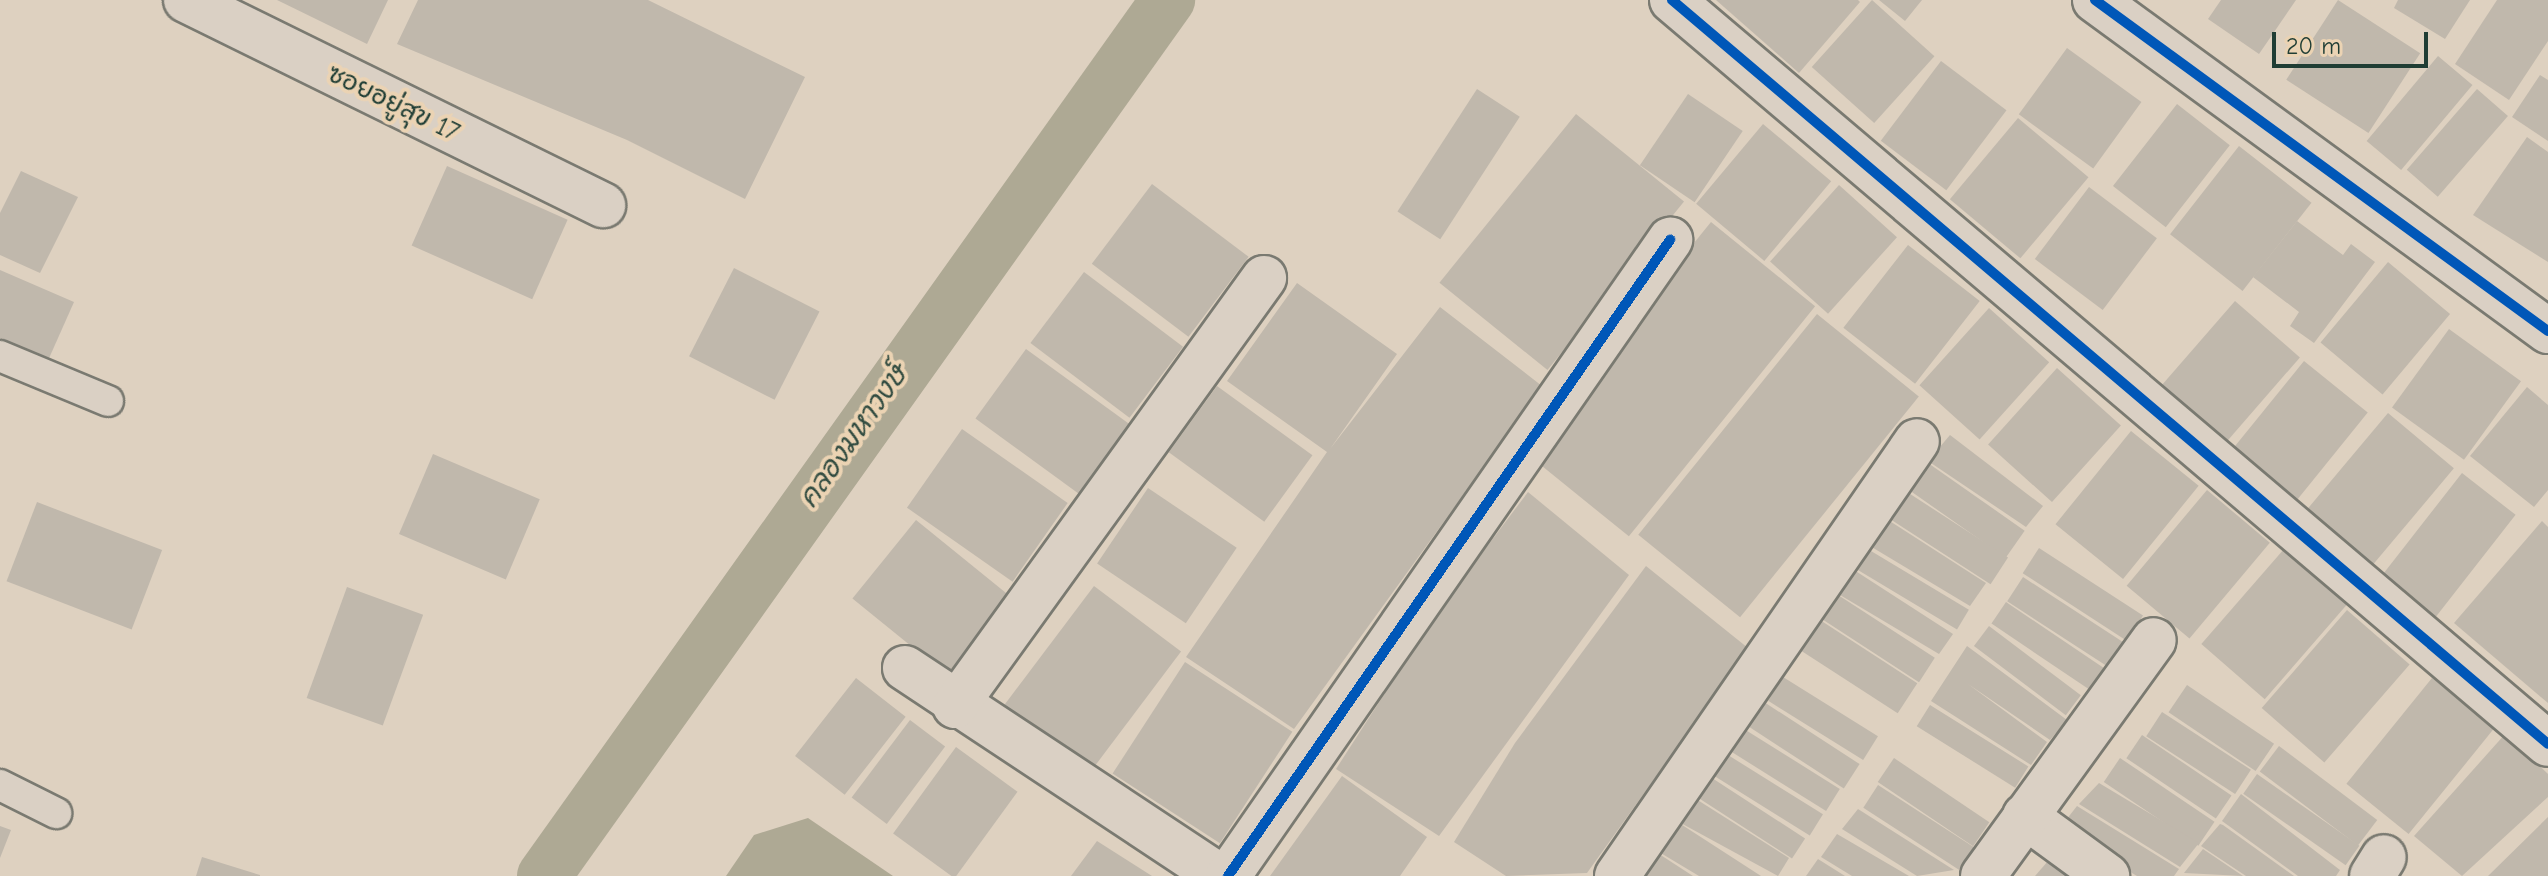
<!DOCTYPE html>
<html>
<head>
<meta charset="utf-8">
<style>
  body { margin:0 }
  #map { position:relative; width:2548px; height:876px; overflow:hidden; background:#ded1c0; font-family:"Comic Neue","Playpen Sans Thai",sans-serif }
  div>[style] { position:absolute }
  .water>* { inset:0; background:#aea994 }
  .canal>* { height:54px; margin:-27px; padding:0 27px; transform-origin:27px; border-radius:27px; background:#aea994 }
  .building>* { inset:0; background:#c0b8ac; transform-origin:0 0 }
  .roads { filter:drop-shadow(2px 0 #7a7a71) drop-shadow(-2px 0 #7a7a71) drop-shadow(0 2px #7a7a71) drop-shadow(0 -2px #7a7a71) }
  .lane>* { height:30px; margin:-15px; padding:0 15px; transform-origin:15px; border-radius:15px; background:#dad0c4 }
  .street>* { height:44px; margin:-22px; padding:0 22px; transform-origin:22px; border-radius:22px; background:#dad0c4 }
  .cycleway>* { height:10px; margin:-5px; padding:0 5px; transform-origin:5px; border-radius:5px; background:#0057b8 }
  span { translate:-50% -50%; white-space:nowrap; text-align:center; line-height:1.15; -webkit-text-stroke:8px #ebd3b3; paint-order:stroke }
  .street-label { font-size:26px; color:#1f3d34 }
  .water-label { font-size:28px; color:#314b40; font-style:italic }
  .scale { position:absolute; left:2272px; top:32px; width:156px; height:36px; box-sizing:border-box; border:4px solid #1f3d34; border-top:0; padding-left:10px; font-size:24px; line-height:28px; white-space:nowrap; color:#1f3d34; -webkit-text-stroke:6px #ebd3b3; paint-order:stroke }
</style>
</head>
<body>
<div id="map">
  <div class="water">
    <i style="clip-path:polygon(808px 818px,893px 876px,726px 876px,754px 835px)"></i>
  </div>
  <div class="canal">
    <i style="left:544px;top:876px;width:1076px;rotate:-54.54deg"></i>
  </div>
  <div class="building">
    <i style="clip-path:polygon(277px 0,388px 0,367px 44px)"></i>
    <i style="clip-path:polygon(418px 0,648px 0,805px 77px,745px 199px,627px 140px,397px 44px)"></i>
    <i style="clip-path:polygon(1716px 0,1858px 0,1860px 2px,1799px 73px)"></i>
    <i style="left:1872px;top:0;width:84px;height:90px;rotate:42deg"></i>
    <i style="clip-path:polygon(1879px 0,1922px 0,1905px 21px)"></i>
    <i style="clip-path:polygon(2221px 0,2296px 0,2259px 54px,2208px 19px)"></i>
    <i style="left:2338px;top:0;width:98px;height:95px;rotate:33deg"></i>
    <i style="clip-path:polygon(2398px 0,2470px 0,2445px 39px,2394px 8px)"></i>
    <i style="clip-path:polygon(2497px 0,2548px 0,2548px 41px,2509px 100px,2455px 64px)"></i>
    <i style="left:2067px;top:48px;width:92px;height:82px;rotate:36deg"></i>
    <i style="left:2438px;top:56px;width:45px;height:111px;rotate:40deg"></i>
    <i style="left:1941px;top:61px;width:82px;height:100px;rotate:37deg"></i>
    <i style="clip-path:polygon(2540px 75px,2548px 80px,2548px 141px,2512px 117px)"></i>
    <i style="left:1477px;top:89px;width:51px;height:146px;rotate:33deg"></i>
    <i style="left:2477px;top:89px;width:41px;height:107px;rotate:41deg"></i>
    <i style="left:1688px;top:94px;width:66px;height:86px;rotate:34deg"></i>
    <i style="left:2177px;top:104px;width:67px;height:104px;rotate:38deg"></i>
    <i style="left:1576px;top:114px;width:139px;height:217px;rotate:39deg"></i>
    <i style="left:2018px;top:118px;width:92px;height:106px;rotate:40deg"></i>
    <i style="left:1763px;top:124px;width:89px;height:104px;rotate:40deg"></i>
    <i style="clip-path:polygon(2527px 137px,2548px 152px,2548px 262px,2473px 215px)"></i>
    <i style="left:2239px;top:146px;width:92px;height:112px;rotate:38deg"></i>
    <i style="left:447px;top:166px;width:132px;height:87px;rotate:24deg"></i>
    <i style="clip-path:polygon(21px 171px,78px 197px,40px 273px,0 255px,0 213px)"></i>
    <i style="left:1152px;top:184px;width:121px;height:100px;rotate:37deg"></i>
    <i style="left:1839px;top:185px;width:78px;height:103px;rotate:42deg"></i>
    <i style="left:2089px;top:187px;width:85px;height:90px;rotate:37deg"></i>
    <i style="clip-path:polygon(2297px 221px,2343px 255px,2351px 244px,2375px 262px,2314px 343px,2290px 326px,2299px 312px,2253px 277px)"></i>
    <i style="left:1711px;top:222px;width:134px;height:296px;rotate:39deg"></i>
    <i style="left:1908px;top:245px;width:91px;height:105px;rotate:38deg"></i>
    <i style="left:2388px;top:262px;width:81px;height:105px;rotate:40deg"></i>
    <i style="left:734px;top:268px;width:96px;height:99px;rotate:27deg"></i>
    <i style="clip-path:polygon(0 270px,74px 302px,46px 365px,0 346px)"></i>
    <i style="left:1084px;top:272px;width:124px;height:89px;rotate:37deg"></i>
    <i style="clip-path:polygon(1297px 283px,1397px 354px,1330px 449px,1440px 307px,1542px 386px,1294px 729px,1186px 657px,1327px 452px,1227px 381px)"></i>
    <i style="left:2235px;top:301px;width:86px;height:116px;rotate:41deg"></i>
    <i style="left:1989px;top:308px;width:81px;height:104px;rotate:42deg"></i>
    <i style="left:1817px;top:314px;width:131px;height:284px;rotate:39deg"></i>
    <i style="left:2449px;top:329px;width:89px;height:97px;rotate:36deg"></i>
    <i style="left:1026px;top:349px;width:129px;height:86px;rotate:36deg"></i>
    <i style="left:2304px;top:361px;width:82px;height:114px;rotate:39deg"></i>
    <i style="left:2057px;top:368px;width:86px;height:103px;rotate:42deg"></i>
    <i style="left:1217px;top:386px;width:118px;height:82px;rotate:36deg"></i>
    <i style="clip-path:polygon(2527px 387px,2548px 405px,2548px 490px,2534px 507px,2470px 456px)"></i>
    <i style="left:2388px;top:413px;width:86px;height:129px;rotate:40deg"></i>
    <i style="left:962px;top:429px;width:129px;height:96px;rotate:35deg"></i>
    <i style="left:2131px;top:431px;width:87px;height:120px;rotate:39deg"></i>
    <i style="clip-path:polygon(1950px 435px,2043px 506px,2026px 527px,1928px 461px)"></i>
    <i style="left:433px;top:454px;width:116px;height:87px;rotate:23deg"></i>
    <i style="left:1928px;top:463px;width:118px;height:33px;rotate:35deg"></i>
    <i style="left:2462px;top:473px;width:68px;height:131px;rotate:38deg"></i>
    <i style="left:1148px;top:488px;width:107px;height:91px;rotate:34deg"></i>
    <i style="left:1904px;top:490px;width:124px;height:32px;rotate:33deg"></i>
    <i style="left:2207px;top:490px;width:82px;height:125px;rotate:40deg"></i>
    <i style="clip-path:polygon(1528px 492px,1629px 575px,1439px 836px,1336px 769px,1434px 617px)"></i>
    <i style="left:37px;top:502px;width:134px;height:85px;rotate:21deg"></i>
    <i style="clip-path:polygon(1885px 518px,1986px 583px,1970px 606px,1865px 543px)"></i>
    <i style="left:916px;top:520px;width:121px;height:101px;rotate:39deg"></i>
    <i style="clip-path:polygon(2542px 521px,2548px 527px,2548px 703px,2454px 623px)"></i>
    <i style="left:1866px;top:548px;width:120px;height:23px;rotate:31deg"></i>
    <i style="left:2039px;top:548px;width:124px;height:30px;rotate:33deg"></i>
    <i style="left:2284px;top:549px;width:84px;height:126px;rotate:41deg"></i>
    <i style="clip-path:polygon(1646px 566px,1748px 648px,1587px 873px,1506px 876px,1454px 842px,1515px 743px)"></i>
    <i style="clip-path:polygon(1854px 570px,1953px 634px,1939px 654px,1835px 592px)"></i>
    <i style="left:2023px;top:577px;width:121px;height:29px;rotate:33deg"></i>
    <i style="left:1094px;top:586px;width:109px;height:149px;rotate:37deg"></i>
    <i style="left:347px;top:587px;width:81px;height:118px;rotate:20deg"></i>
    <i style="left:1835px;top:593px;width:119px;height:29px;rotate:33deg"></i>
    <i style="left:2006px;top:602px;width:118px;height:26px;rotate:34deg"></i>
    <i style="left:2347px;top:610px;width:83px;height:130px;rotate:41deg"></i>
    <i style="left:1820px;top:620px;width:116px;height:36px;rotate:33deg"></i>
    <i style="left:1989px;top:626px;width:115px;height:25px;rotate:37deg"></i>
    <i style="clip-path:polygon(1967px 646px,2067px 720px,2050px 740px,1968px 684px,2047px 742px,2031px 765px,1931px 701px)"></i>
    <i style="left:1185px;top:662px;width:128px;height:133px;rotate:33deg"></i>
    <i style="left:1783px;top:677px;width:112px;height:28px;rotate:32deg"></i>
    <i style="left:856px;top:678px;width:63px;height:99px;rotate:38deg"></i>
    <i style="left:2432px;top:678px;width:80px;height:136px;rotate:39deg"></i>
    <i style="left:2187px;top:685px;width:105px;height:33px;rotate:34deg"></i>
    <i style="left:1764px;top:702px;width:114px;height:29px;rotate:33deg"></i>
    <i style="left:1930px;top:705px;width:116px;height:25px;rotate:32deg"></i>
    <i style="left:2162px;top:712px;width:106px;height:29px;rotate:33deg"></i>
    <i style="left:910px;top:720px;width:44px;height:97px;rotate:37deg"></i>
    <i style="left:1744px;top:729px;width:113px;height:26px;rotate:32deg"></i>
    <i style="clip-path:polygon(2506px 733px,2548px 774px,2548px 797px,2462px 876px,2414px 836px)"></i>
    <i style="left:2142px;top:735px;width:108px;height:28px;rotate:34deg"></i>
    <i style="left:2279px;top:746px;width:123px;height:32px;rotate:37deg"></i>
    <i style="left:956px;top:747px;width:76px;height:107px;rotate:36deg"></i>
    <i style="left:1728px;top:755px;width:112px;height:25px;rotate:32deg"></i>
    <i style="left:1894px;top:758px;width:115px;height:29px;rotate:34deg"></i>
    <i style="left:2120px;top:758px;width:114px;height:29px;rotate:34deg"></i>
    <i style="left:2257px;top:774px;width:125px;height:24px;rotate:35deg"></i>
    <i style="clip-path:polygon(1342px 776px,1427px 837px,1400px 876px,1270px 876px)"></i>
    <i style="left:1712px;top:778px;width:111px;height:24px;rotate:33deg"></i>
    <i style="clip-path:polygon(2099px 783px,2199px 843px,2180px 867px,2079px 804px)"></i>
    <i style="left:1878px;top:785px;width:114px;height:27px;rotate:33deg"></i>
    <i style="clip-path:polygon(2241px 794px,2340px 870px,2336px 876px,2298px 876px,2222px 821px)"></i>
    <i style="clip-path:polygon(1696px 799px,1789px 858px,1778px 876px,1677px 821px)"></i>
    <i style="clip-path:polygon(2077px 806px,2179px 869px,2174px 876px,2137px 876px,2059px 829px)"></i>
    <i style="clip-path:polygon(1858px 809px,1954px 870px,1917px 876px,1842px 829px)"></i>
    <i style="clip-path:polygon(2548px 817px,2548px 876px,2488px 876px)"></i>
    <i style="clip-path:polygon(1676px 821px,1761px 876px,1699px 876px,1654px 849px)"></i>
    <i style="clip-path:polygon(2220px 824px,2223px 825px,2294px 876px,2246px 876px,2201px 846px)"></i>
    <i style="clip-path:polygon(0 826px,11px 830px,0 858px)"></i>
    <i style="clip-path:polygon(1837px 834px,1909px 876px,1852px 876px,1821px 857px)"></i>
    <i style="clip-path:polygon(1097px 841px,1152px 876px,1071px 876px)"></i>
    <i style="clip-path:polygon(2203px 849px,2243px 876px,2184px 873px)"></i>
    <i style="clip-path:polygon(1656px 852px,1693px 876px,1638px 876px)"></i>
    <i style="clip-path:polygon(202px 857px,260px 875px,260px 876px,196px 876px)"></i>
    <i style="clip-path:polygon(1818px 859px,1845px 876px,1806px 876px)"></i>
    <i style="clip-path:polygon(2048px 861px,2070px 876px,2035px 876px)"></i>
  </div>
  <div class="roads">
    <div class="lane">
      <i style="left:0;top:356px;width:117px;rotate:22.6deg"></i>
      <i style="left:0;top:785px;width:63px;rotate:26.6deg"></i>
    </div>
    <div class="street">
      <i style="left:186px;top:0;width:465px;rotate:26.2deg"></i>
      <i style="left:1672px;top:0;width:1149px;rotate:40.34deg"></i>
      <i style="left:2095px;top:0;width:561px;rotate:36.16deg"></i>
      <i style="left:905px;top:668px;width:377px;rotate:33.5deg"></i>
      <i style="left:955px;top:706px;width:528px;rotate:-54.17deg"></i>
      <i style="left:2025px;top:816px;width:102px;rotate:36.2deg"></i>
      <i style="left:1228px;top:876px;width:775px;rotate:-55.2deg"></i>
      <i style="left:1617px;top:876px;width:528px;rotate:-55.41deg"></i>
      <i style="left:1983px;top:876px;width:291px;rotate:-54.1deg"></i>
      <i style="left:2372px;top:876px;width:22px;rotate:-58deg"></i>
    </div>
  </div>
  <div class="cycleway">
    <i style="left:1672px;top:0;width:1149px;rotate:40.34deg"></i>
    <i style="left:2095px;top:0;width:561px;rotate:36.16deg"></i>
    <i style="left:1228px;top:876px;width:775px;rotate:-55.2deg"></i>
  </div>
  <div class="street-label">
    <span style="left:393px;top:104px;rotate:26deg">ซอยอยู่สุข 17</span>
  </div>
  <div class="water-label">
    <span style="left:853px;top:436px;rotate:-55deg">คลองมหาวงษ์</span>
  </div>
  <div class="scale">20 m</div>
</div>
</body>
</html>
